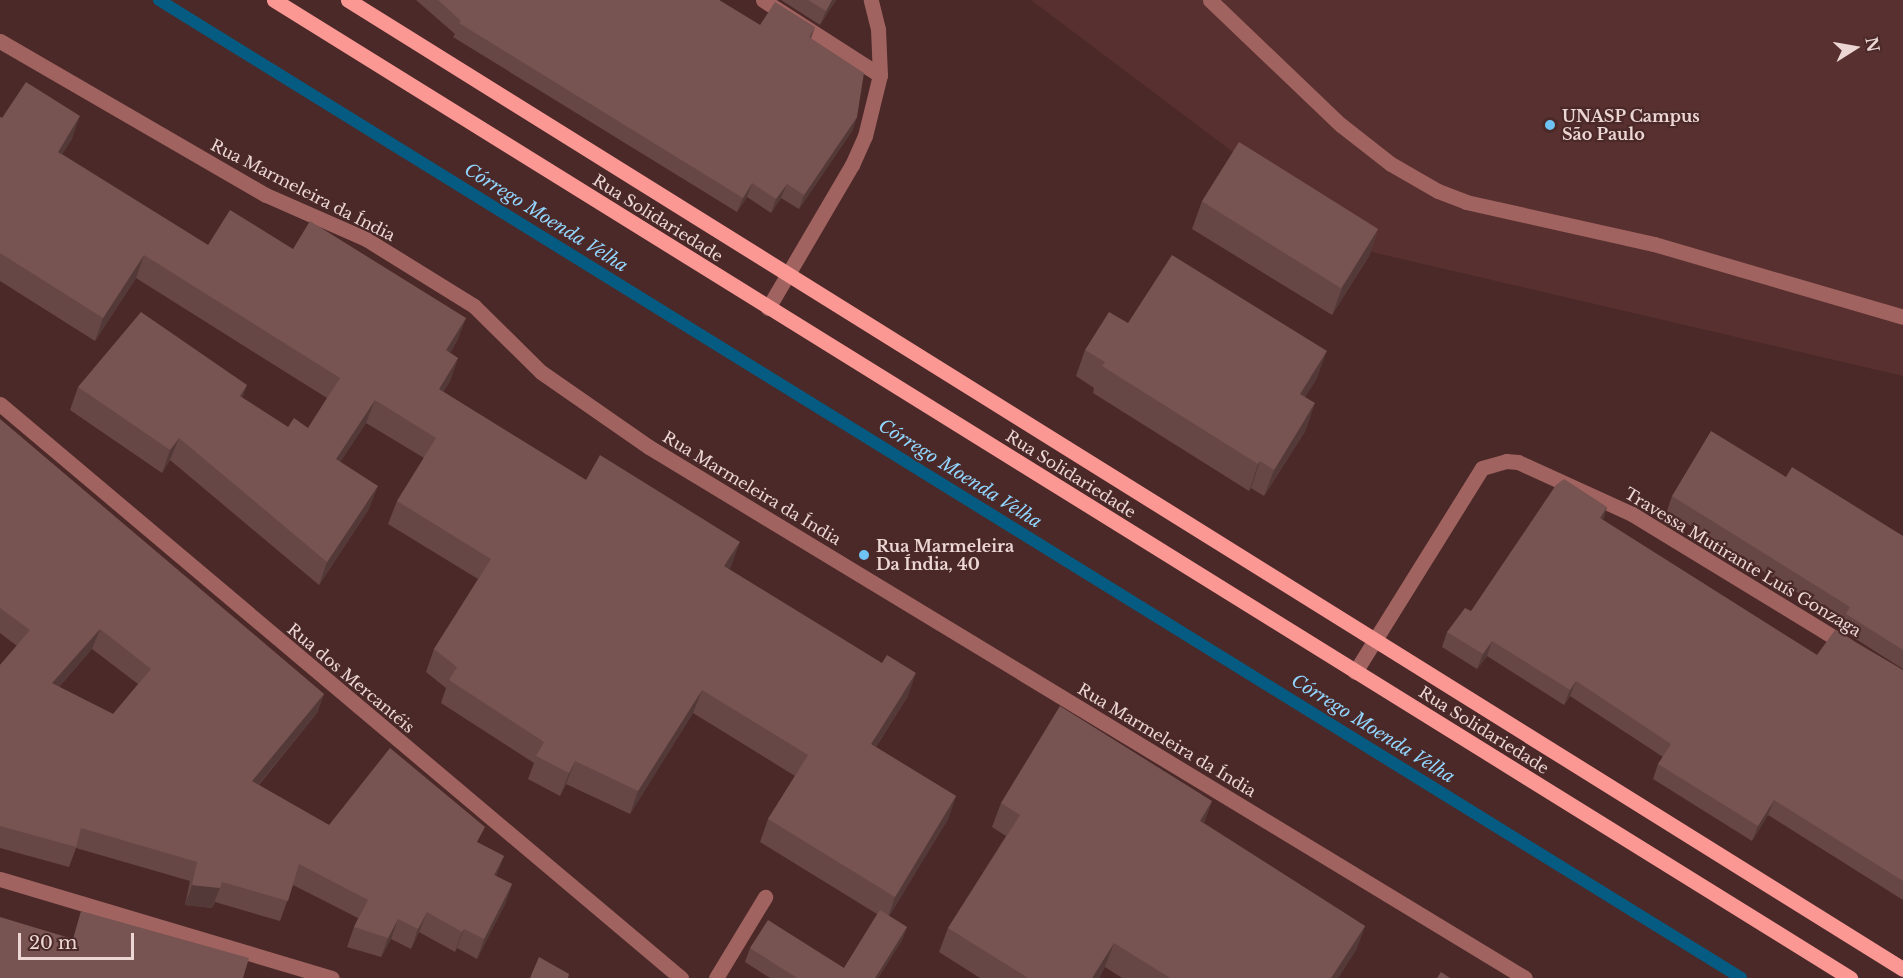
<!DOCTYPE html>
<html>
<head>
<meta charset="utf-8">
<style>
  body { margin:0 }
  #map { position:relative; width:1903px; height:978px; overflow:hidden; background:#4a2928; font-family:"Libre Baskerville",serif }
  div>[style] { position:absolute }
  .built>* { inset:0; background:#58302f }
  .stream>* { height:12px; margin:-6px; padding:0 6px; transform-origin:6px; border-radius:6px; background:#065b82 }
  .minor>* { height:15px; margin:-7.5px; padding:0 7.5px; transform-origin:7.5px; border-radius:7.5px; background:#a06360 }
  .major>* { height:15px; margin:-7.5px; padding:0 7.5px; transform-origin:7.5px; border-radius:7.5px; background:#fc9894 }
  .wall>* { inset:0; background:#664746 }
  .shaded-wall>* { inset:0; background:#533a39 }
  .building>* { inset:0; background:#775351; transform-origin:0 0 }
  .dots>* { width:16px; height:16px; translate:-50% -50%; box-sizing:border-box; border:3px solid #4a2928; border-radius:50% }
  span { translate:-50% -50%; white-space:nowrap; text-align:center; line-height:1.15; -webkit-text-stroke:4.5px #4a2928; paint-order:stroke }
  .poi-label { font-size:16px; color:#ecd7d5; font-weight:700 }
  .left { translate:0 -50%; text-align:left }
  .street-label { font-size:16px; color:#ecd7d5 }
  .water-label { font-size:18px; color:#92d5fe; font-style:italic }
  .north { position:absolute; left:1825px; top:18px; width:60px; height:60px; -webkit-text-stroke:4px #4a2928; paint-order:stroke; rotate:79deg; font-size:16px; font-weight:700; line-height:24px; text-align:center; color:#ecd7d5 }
  .north::after { content:''; display:block; margin:auto; width:21px; height:27px; background:#ecd7d5; clip-path:polygon(50% 0,100% 100%,50% 72%,0 100%) }
  .scale { position:absolute; left:18px; top:933px; width:116px; height:27px; box-sizing:border-box; border:3px solid #ecd7d5; border-top:0; padding-left:8px; font-size:18px; line-height:21px; white-space:nowrap; color:#ecd7d5; -webkit-text-stroke:4px #4a2928; paint-order:stroke }
</style>
</head>
<body>
<div id="map">
  <div class="built">
    <i style="clip-path:polygon(1031px 0,1903px 0,1903px 376px,1363px 250px)"></i>
  </div>
  <div class="stream">
    <i style="left:159px;top:0;width:1860px;rotate:31.72deg"></i>
  </div>
  <div class="minor">
    <i style="left:763px;top:0;width:139px;rotate:32.7deg"></i>
    <i style="left:1210px;top:0;width:181px;rotate:43.7deg"></i>
    <i style="left:1341px;top:125px;width:63px;rotate:38deg"></i>
    <i style="left:1391px;top:164px;width:54px;rotate:29.9deg"></i>
    <i style="left:1438px;top:191px;width:30px;rotate:21deg"></i>
    <i style="left:1466px;top:202px;width:193px;rotate:12.6deg"></i>
    <i style="left:1654px;top:244px;width:259px;rotate:16.3deg"></i>
    <i style="left:0;top:41px;width:307px;rotate:30.1deg"></i>
    <i style="left:266px;top:195px;width:109px;rotate:23.7deg"></i>
    <i style="left:366px;top:239px;width:127px;rotate:31.8deg"></i>
    <i style="left:474px;top:306px;width:94px;rotate:44.6deg"></i>
    <i style="left:541px;top:372px;width:131px;rotate:34.8deg"></i>
    <i style="left:649px;top:447px;width:1024px;rotate:31.22deg"></i>
    <i style="left:768px;top:308px;width:166px;rotate:-59.6deg"></i>
    <i style="left:852px;top:165px;width:32px;rotate:-66deg"></i>
    <i style="left:865px;top:136px;width:63px;rotate:-76.2deg"></i>
    <i style="left:880px;top:75px;width:46px;rotate:-92.5deg"></i>
    <i style="left:878px;top:29px;width:30px;rotate:-104deg"></i>
    <i style="left:0;top:404px;width:891px;rotate:40.13deg"></i>
    <i style="left:1355px;top:672px;width:240px;rotate:-58.1deg"></i>
    <i style="left:1482px;top:468px;width:25px;rotate:-16deg"></i>
    <i style="left:1506px;top:461px;width:12px;rotate:5deg"></i>
    <i style="left:1518px;top:462px;width:125px;rotate:24.5deg"></i>
    <i style="left:1632px;top:514px;width:252px;rotate:31.4deg"></i>
    <i style="left:0;top:879px;width:346px;rotate:16.6deg"></i>
    <i style="left:716px;top:978px;width:95px;rotate:-58.8deg"></i>
  </div>
  <div class="major">
    <i style="left:274px;top:0;width:1855px;rotate:31.82deg"></i>
    <i style="left:348px;top:0;width:1832px;rotate:31.93deg"></i>
  </div>
  <div class="wall">
    <i style="clip-path:polygon(416px 0,719px 0,760px 25px,815px 27px,811px 39px,857px 117px,852px 131px,799px 209px,781px 198px,771px 213px,747px 197px,737px 212px,453px 37px,455px 34px)"></i>
    <i style="clip-path:polygon(781px 0,836px 0,820px 25px)"></i>
    <i style="clip-path:polygon(0 117px,72px 139px,62px 154px,208px 245px,293px 249px,466px 318px,457px 341px,450px 353px,458px 358px,450px 381px,443px 392px,586px 480px,732px 564px,729px 569px,908px 696px,876px 747px,956px 796px,948px 819px,889px 916px,907px 927px,902px 940px,878px 978px,770px 978px,745px 962px,750px 948px,844px 968px,877px 914px,760px 842px,768px 819px,795px 776px,693px 713px,630px 814px,566px 784px,560px 796px,528px 779px,534px 763px,441px 703px,446px 688px,426px 672px,434px 649px,478px 579px,388px 524px,397px 501px,424px 458px,366px 423px,340px 462px,369px 509px,319px 585px,170px 460px,162px 473px,70px 410px,78px 387px,247px 385px,242px 398px,288px 427px,308px 428px,327px 398px,136px 278px,95px 341px,0 281px)"></i>
    <i style="clip-path:polygon(1202px 201px,1378px 229px,1369px 256px,1332px 315px,1192px 229px)"></i>
    <i style="clip-path:polygon(1085px 350px,1317px 378px,1305px 397px,1306px 430px,1264px 496px,1251px 488px,1249px 491px,1093px 393px,1094px 388px,1076px 376px)"></i>
    <i style="clip-path:polygon(evenodd,0 419px,324px 694px,317px 713px,259px 785px,329px 825px,479px 843px,504px 856px,496px 876px,512px 884px,505px 904px,477px 959px,457px 948px,455px 952px,419px 932px,411px 949px,391px 939px,381px 957px,347px 947px,354px 927px,358px 918px,293px 885px,280px 921px,215px 902px,212px 908px,185px 905px,190px 881px,76px 848px,69px 867px,0 848px,0 665px,17px 646px,0 633px,0 419px,92px 649px,138px 684px,113px 714px,59px 687px,92px 649px)"></i>
    <i style="clip-path:polygon(1786px 477px,1903px 536px,1903px 669px,1840px 629px,1843px 621px,1667px 511px,1672px 496px)"></i>
    <i style="clip-path:polygon(1607px 507px,1603px 520px,1817px 655px,1903px 670px,1903px 900px,1768px 815px,1752px 841px,1653px 779px,1658px 764px,1663px 757px,1570px 696px,1564px 705px,1487px 656px,1477px 669px,1442px 647px,1447px 632px,1471px 611px)"></i>
    <i style="clip-path:polygon(1212px 801px,1204px 823px,1365px 926px,1356px 950px,1338px 978px,1122px 978px,1105px 967px,1099px 978px,980px 978px,939px 952px,948px 928px,1006px 836px,992px 827px,1001px 803px)"></i>
  </div>
  <div class="shaded-wall">
    <i style="clip-path:polygon(832px 0,836px 0,820px 25px,826px 11px)"></i>
    <i style="clip-path:polygon(80px 116px,72px 139px,50px 174px,58px 152px)"></i>
    <i style="clip-path:polygon(857px 117px,852px 131px,799px 209px,804px 195px)"></i>
    <i style="clip-path:polygon(752px 183px,747px 197px,737px 212px,743px 198px)"></i>
    <i style="clip-path:polygon(787px 184px,781px 198px,771px 213px,776px 199px)"></i>
    <i style="clip-path:polygon(1378px 229px,1369px 256px,1332px 315px,1342px 288px)"></i>
    <i style="clip-path:polygon(144px 255px,136px 278px,95px 341px,103px 318px)"></i>
    <i style="clip-path:polygon(466px 318px,457px 341px,437px 373px,446px 350px)"></i>
    <i style="clip-path:polygon(1327px 351px,1317px 378px,1291px 420px,1300px 394px)"></i>
    <i style="clip-path:polygon(458px 358px,450px 381px,430px 412px,439px 389px)"></i>
    <i style="clip-path:polygon(247px 385px,238px 408px,240px 396px)"></i>
    <i style="clip-path:polygon(375px 400px,366px 423px,327px 482px,336px 459px)"></i>
    <i style="clip-path:polygon(1315px 403px,1306px 430px,1264px 496px,1274px 470px)"></i>
    <i style="clip-path:polygon(179px 438px,170px 460px,162px 473px,170px 450px)"></i>
    <i style="clip-path:polygon(1260px 461px,1251px 488px,1249px 491px,1258px 464px)"></i>
    <i style="clip-path:polygon(378px 486px,369px 509px,319px 585px,327px 562px)"></i>
    <i style="clip-path:polygon(1607px 507px,1602px 522px,1600px 518px)"></i>
    <i style="clip-path:polygon(740px 542px,732px 564px,716px 589px,724px 566px)"></i>
    <i style="clip-path:polygon(100px 629px,92px 649px,45px 703px,52px 683px)"></i>
    <i style="clip-path:polygon(1492px 641px,1487px 656px,1477px 669px,1483px 654px)"></i>
    <i style="clip-path:polygon(916px 673px,908px 696px,863px 767px,871px 744px)"></i>
    <i style="clip-path:polygon(1576px 681px,1570px 696px,1564px 705px,1570px 690px)"></i>
    <i style="clip-path:polygon(702px 690px,693px 713px,630px 814px,638px 791px)"></i>
    <i style="clip-path:polygon(324px 694px,317px 713px,245px 801px,252px 781px)"></i>
    <i style="clip-path:polygon(575px 761px,566px 784px,560px 796px,569px 773px)"></i>
    <i style="clip-path:polygon(956px 796px,948px 819px,887px 920px,895px 897px)"></i>
    <i style="clip-path:polygon(1774px 800px,1768px 815px,1752px 841px,1758px 826px)"></i>
    <i style="clip-path:polygon(1212px 801px,1203px 825px,1200px 821px)"></i>
    <i style="clip-path:polygon(504px 856px,496px 876px,494px 875px)"></i>
    <i style="clip-path:polygon(512px 884px,505px 904px,477px 959px,484px 939px)"></i>
    <i style="clip-path:polygon(192px 885px,220px 888px,212px 908px,185px 905px)"></i>
    <i style="clip-path:polygon(427px 912px,419px 932px,411px 949px,418px 929px)"></i>
    <i style="clip-path:polygon(398px 919px,391px 939px,381px 957px,388px 938px)"></i>
    <i style="clip-path:polygon(1365px 926px,1356px 950px,1338px 978px,1331px 978px)"></i>
    <i style="clip-path:polygon(907px 927px,902px 940px,878px 978px,875px 978px)"></i>
    <i style="clip-path:polygon(464px 929px,457px 948px,455px 952px,462px 932px)"></i>
    <i style="clip-path:polygon(1114px 943px,1105px 967px,1099px 978px,1092px 978px)"></i>
  </div>
  <div class="building">
    <i style="clip-path:polygon(438px 0,719px 0,760px 25px,775px 2px,815px 27px,809px 37px,864px 73px,857px 117px,804px 195px,787px 184px,776px 199px,752px 183px,743px 198px,459px 23px,461px 21px)"></i>
    <i style="clip-path:polygon(808px 0,832px 0,826px 11px)"></i>
    <i style="clip-path:polygon(26px 82px,80px 116px,58px 152px,208px 245px,230px 210px,293px 249px,310px 221px,466px 318px,446px 350px,458px 358px,439px 389px,586px 480px,600px 455px,740px 542px,724px 566px,882px 663px,887px 655px,916px 673px,871px 744px,956px 796px,895px 897px,768px 819px,808px 755px,702px 690px,638px 791px,575px 761px,569px 773px,536px 756px,544px 742px,449px 680px,457px 667px,434px 649px,491px 559px,397px 501px,436px 438px,375px 400px,336px 459px,378px 486px,327px 562px,179px 438px,170px 450px,78px 387px,141px 312px,247px 385px,240px 396px,288px 427px,294px 418px,308px 428px,340px 378px,144px 255px,103px 318px,0 253px,0 117px,2px 118px)"></i>
    <i style="left:1239px;top:142px;width:164px;height:70px;rotate:32deg"></i>
    <i style="clip-path:polygon(1172px 255px,1327px 351px,1300px 394px,1315px 403px,1274px 470px,1260px 461px,1258px 464px,1102px 366px,1105px 362px,1085px 350px,1109px 312px,1128px 323px)"></i>
    <i style="clip-path:polygon(evenodd,0 419px,324px 694px,252px 781px,329px 825px,390px 748px,485px 827px,477px 842px,504px 856px,494px 875px,512px 884px,484px 939px,464px 929px,462px 932px,427px 912px,418px 929px,398px 919px,388px 938px,354px 927px,368px 900px,299px 864px,288px 901px,222px 882px,220px 888px,192px 885px,197px 862px,81px 828px,76px 847px,0 826px,0 665px,30px 630px,0 608px,0 419px,100px 629px,151px 669px,113px 714px,52px 683px,100px 629px)"></i>
    <i style="clip-path:polygon(1711px 431px,1786px 477px,1792px 467px,1903px 536px,1903px 650px,1846px 614px,1850px 607px,1672px 496px)"></i>
    <i style="clip-path:polygon(1564px 479px,1607px 507px,1600px 518px,1817px 655px,1835px 630px,1903px 670px,1903px 881px,1774px 800px,1758px 826px,1658px 764px,1671px 744px,1576px 681px,1570px 690px,1492px 641px,1483px 654px,1447px 632px,1465px 608px,1471px 611px,1556px 485px)"></i>
    <i style="clip-path:polygon(1060px 706px,1212px 801px,1200px 821px,1365px 926px,1331px 978px,1170px 978px,1114px 943px,1092px 978px,1028px 978px,948px 928px,1020px 815px,1001px 803px)"></i>
    <i style="clip-path:polygon(880px 910px,907px 927px,875px 978px,797px 978px,750px 948px,768px 920px,844px 968px)"></i>
    <i style="clip-path:polygon(81px 911px,249px 958px,243px 978px,0 978px,0 917px,73px 939px)"></i>
    <i style="clip-path:polygon(539px 957px,569px 974px,568px 978px,530px 978px)"></i>
    <i style="clip-path:polygon(1441px 972px,1450px 978px,1437px 978px)"></i>
  </div>
  <div class="dots">
    <i style="left:1550px;top:125px;background:#6ec2f4"></i>
    <i style="left:864px;top:555px;background:#6ec2f4"></i>
  </div>
  <div class="poi-label">
    <span class="left" style="left:1562px;top:125px">UNASP Campus<br>São Paulo</span>
    <span class="left" style="left:876px;top:555px">Rua Marmeleira<br>Da Índia, 40</span>
  </div>
  <div class="street-label">
    <span style="left:303px;top:190px;rotate:27deg">Rua Marmeleira da Índia</span>
    <span style="left:658px;top:218px;rotate:32deg">Rua Solidariedade</span>
    <span style="left:1071px;top:474px;rotate:32deg">Rua Solidariedade</span>
    <span style="left:752px;top:488px;rotate:31deg">Rua Marmeleira da Índia</span>
    <span style="left:1743px;top:562px;rotate:31deg">Travessa Mutirante Luís Gonzaga</span>
    <span style="left:351px;top:678px;rotate:40deg">Rua dos Mercantéis</span>
    <span style="left:1484px;top:730px;rotate:32deg">Rua Solidariedade</span>
    <span style="left:1167px;top:740px;rotate:31deg">Rua Marmeleira da Índia</span>
  </div>
  <div class="water-label">
    <span style="left:546px;top:218px;rotate:32deg">Córrego Moenda Velha</span>
    <span style="left:960px;top:474px;rotate:32deg">Córrego Moenda Velha</span>
    <span style="left:1373px;top:729px;rotate:32deg">Córrego Moenda Velha</span>
  </div>
  <div class="north">N</div>
  <div class="scale">20 m</div>
</div>
</body>
</html>
